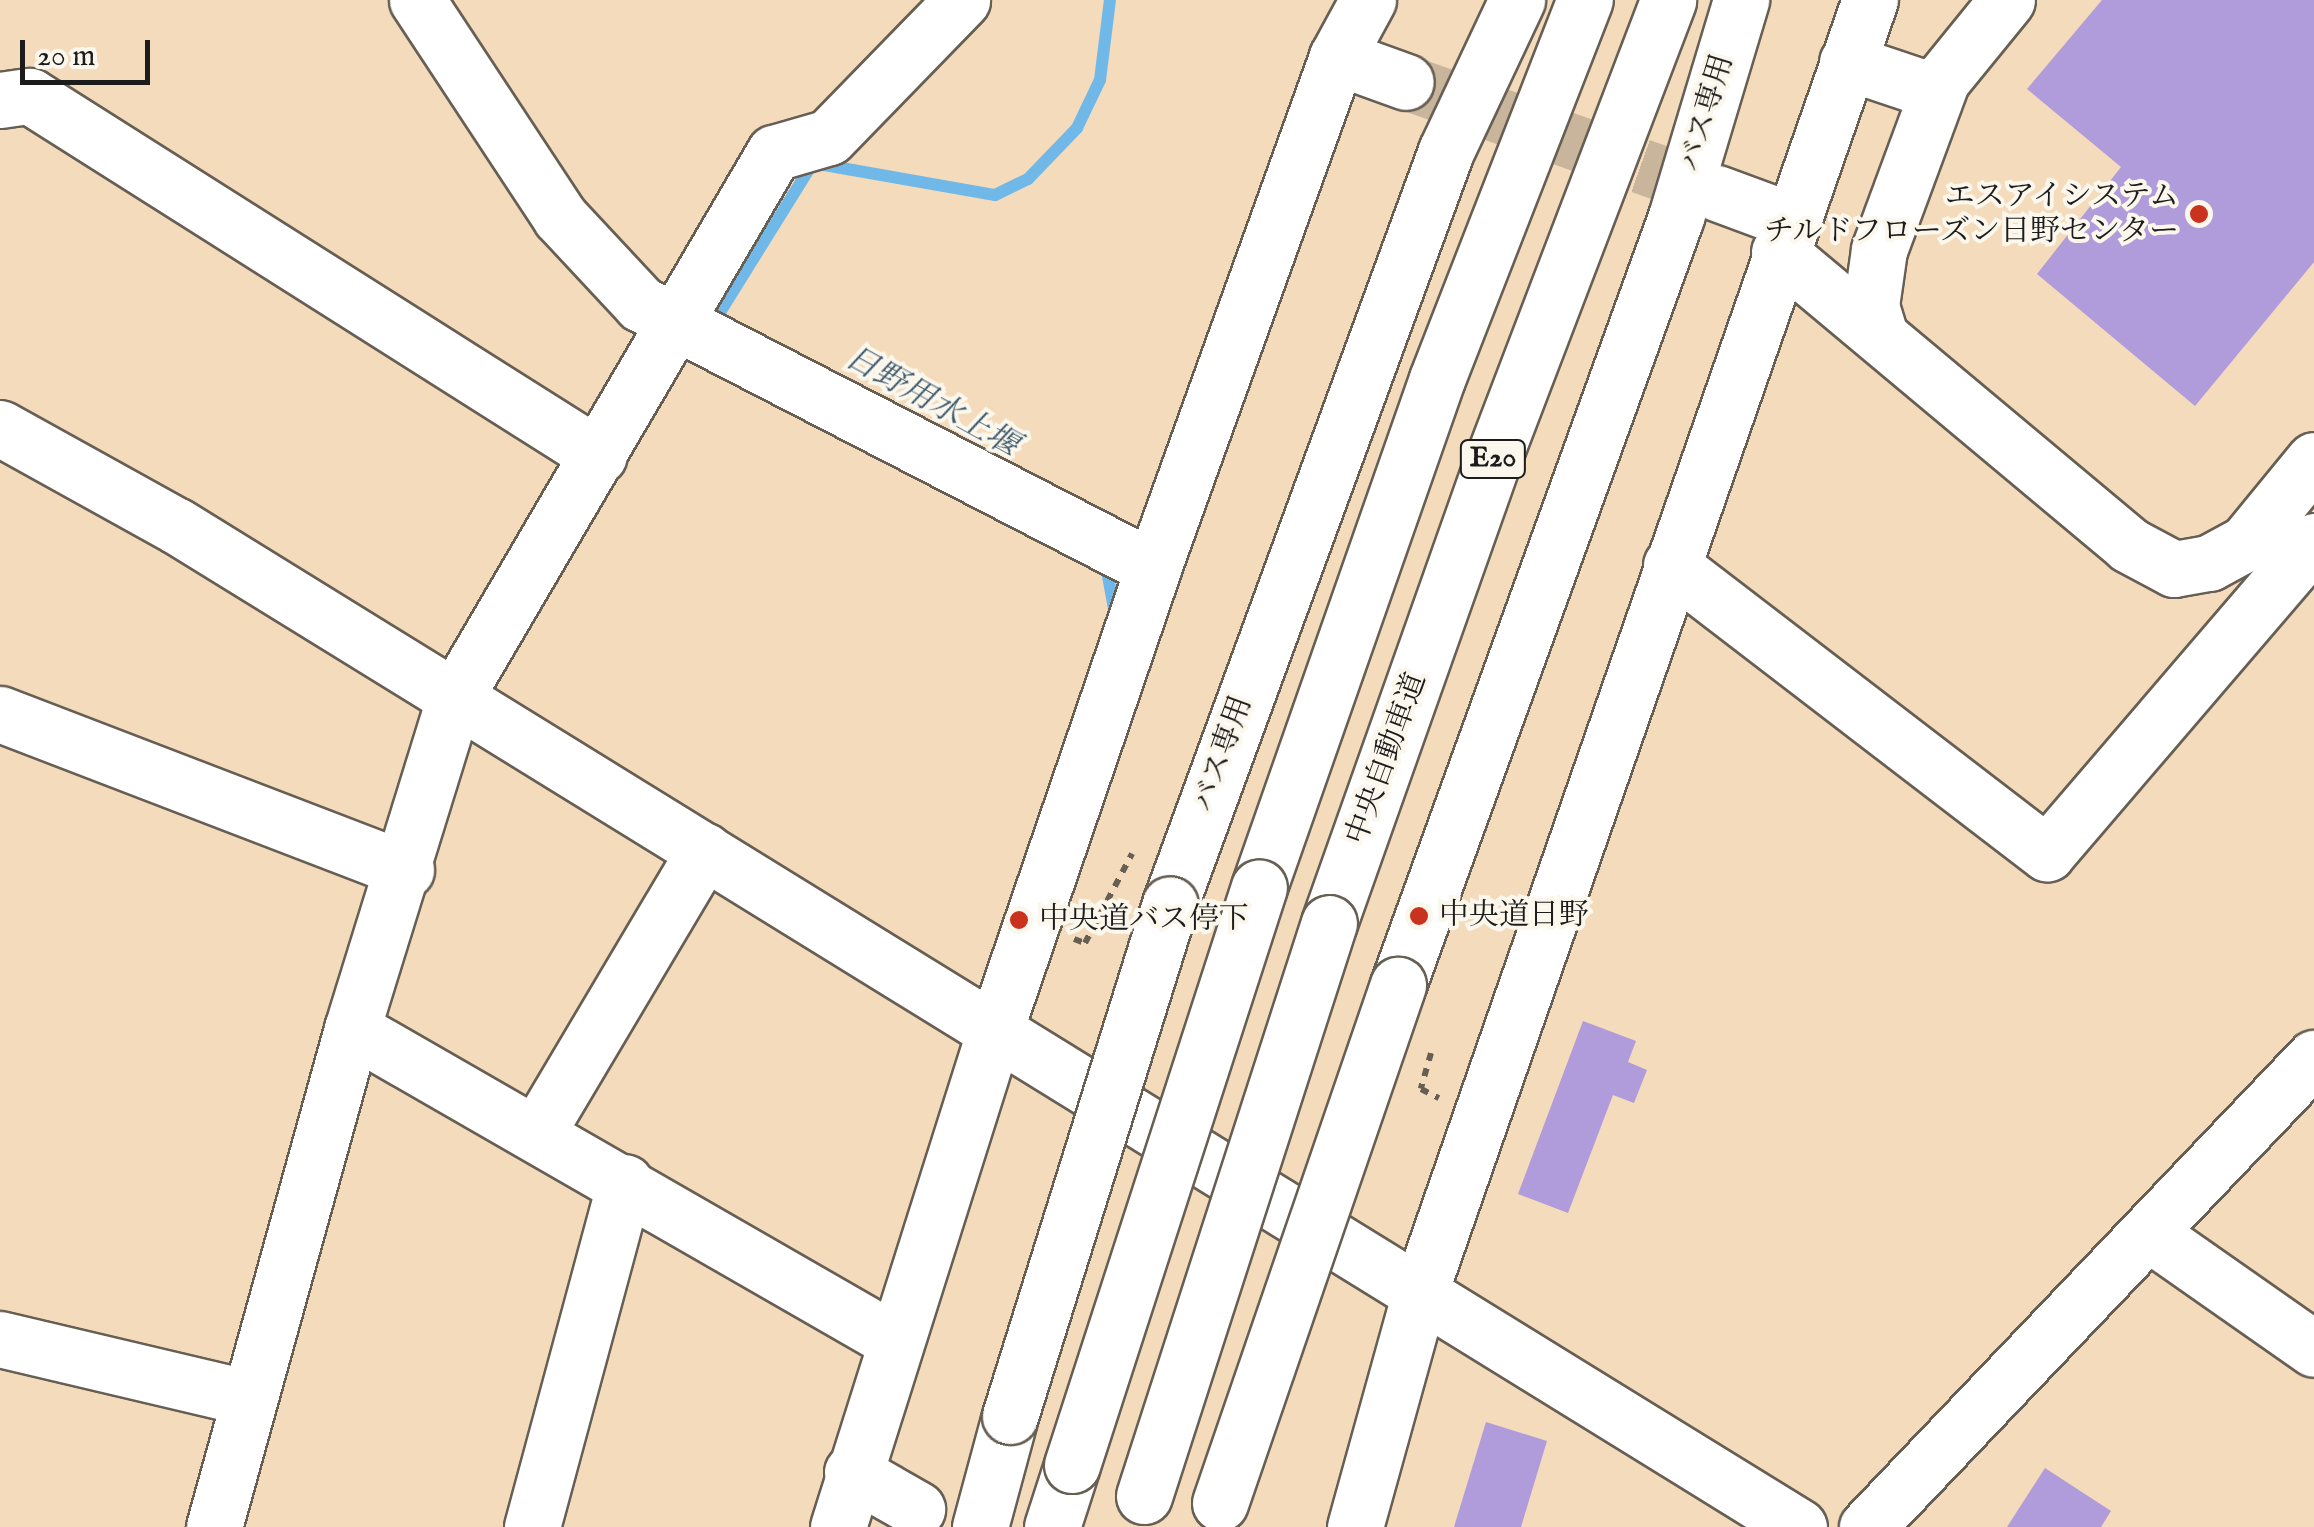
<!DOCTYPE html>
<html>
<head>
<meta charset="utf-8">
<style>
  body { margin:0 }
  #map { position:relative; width:2314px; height:1527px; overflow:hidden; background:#f3dbbc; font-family:"IM FELL English","Noto Serif JP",serif }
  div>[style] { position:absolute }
  .stream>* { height:12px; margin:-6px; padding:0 6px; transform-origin:6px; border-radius:6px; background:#70b8e8 }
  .building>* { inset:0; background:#b09cda }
  .minor-tunnel>* { height:55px; margin-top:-27.5px; transform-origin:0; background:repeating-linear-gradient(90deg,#c8b59c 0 55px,transparent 0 83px) }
  .path>* { height:6px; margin-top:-3px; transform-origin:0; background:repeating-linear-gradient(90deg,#675f54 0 8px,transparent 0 16px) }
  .roads { filter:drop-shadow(2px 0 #675f54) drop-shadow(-2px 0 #675f54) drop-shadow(0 2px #675f54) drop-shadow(0 -2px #675f54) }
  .minor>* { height:55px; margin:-27.5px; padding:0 27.5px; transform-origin:27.5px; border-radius:27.5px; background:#fff }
  .highway>* { height:55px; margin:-27.5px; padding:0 27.5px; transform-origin:27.5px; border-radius:27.5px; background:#fff }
  .bridges { filter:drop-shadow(2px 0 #675f54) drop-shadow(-2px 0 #675f54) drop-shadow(0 2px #675f54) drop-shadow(0 -2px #675f54) }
  .minor-bridge>* { height:55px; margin:-27.5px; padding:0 27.5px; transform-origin:27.5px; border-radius:27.5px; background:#fff }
  .highway-bridge>* { height:55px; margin:-27.5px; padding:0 27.5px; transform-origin:27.5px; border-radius:27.5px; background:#fff }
  .dots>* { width:28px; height:28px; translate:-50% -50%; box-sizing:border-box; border:5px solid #fbf7ec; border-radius:50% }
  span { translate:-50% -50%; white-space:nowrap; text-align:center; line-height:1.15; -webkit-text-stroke:8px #fbf7ec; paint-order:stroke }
  .shield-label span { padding:2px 8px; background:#fbf7ec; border:2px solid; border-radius:8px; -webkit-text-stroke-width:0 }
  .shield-label { font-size:28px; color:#1c1c1c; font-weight:700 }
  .street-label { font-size:30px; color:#1c1c1c }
  .poi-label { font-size:30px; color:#1c1c1c }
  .right { translate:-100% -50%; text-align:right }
  .left { translate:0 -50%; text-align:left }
  .water-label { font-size:32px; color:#3e5a6e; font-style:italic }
  .scale { position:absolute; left:20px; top:40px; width:130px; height:45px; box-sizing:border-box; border:5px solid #1c1c1c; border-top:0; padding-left:12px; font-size:30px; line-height:35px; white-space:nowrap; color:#1c1c1c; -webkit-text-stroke:8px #fbf7ec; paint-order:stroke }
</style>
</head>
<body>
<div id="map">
  <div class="stream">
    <i style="left:717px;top:317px;width:181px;rotate:-58.1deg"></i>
    <i style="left:813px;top:163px;width:185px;rotate:10deg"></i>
    <i style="left:995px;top:195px;width:37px;rotate:-26deg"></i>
    <i style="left:1028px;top:179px;width:71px;rotate:-46.1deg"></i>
    <i style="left:1077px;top:128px;width:53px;rotate:-64.4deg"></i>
    <i style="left:1100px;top:80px;width:81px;rotate:-82.9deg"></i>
    <i style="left:1105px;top:560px;width:55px;rotate:79.5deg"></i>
  </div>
  <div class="building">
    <i style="clip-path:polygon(2102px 0,2314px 0,2314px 262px,2195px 406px,2037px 274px,2121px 167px,2027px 89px)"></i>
    <i style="clip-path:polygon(1583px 1021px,1636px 1041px,1628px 1062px,1647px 1070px,1634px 1103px,1613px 1095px,1568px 1213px,1518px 1194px)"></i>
    <i style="clip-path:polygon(1486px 1422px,1547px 1441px,1521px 1527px,1454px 1527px)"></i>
    <i style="clip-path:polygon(2045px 1468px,2111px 1511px,2101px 1527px,2007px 1527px)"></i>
  </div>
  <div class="minor-tunnel">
    <i style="left:1406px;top:82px;width:330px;rotate:19.6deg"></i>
  </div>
  <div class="path">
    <i style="left:1074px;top:939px;width:12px;rotate:20deg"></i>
    <i style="left:1085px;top:943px;width:101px;rotate:-62.2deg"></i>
    <i style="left:1431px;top:1053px;width:37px;rotate:106deg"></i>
    <i style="left:1421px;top:1089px;width:20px;rotate:27deg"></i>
  </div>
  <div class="roads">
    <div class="minor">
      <i style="left:417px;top:0;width:260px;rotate:56.6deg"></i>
      <i style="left:560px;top:217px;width:119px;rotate:47deg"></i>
      <i style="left:641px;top:304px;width:576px;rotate:27.28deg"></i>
      <i style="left:1337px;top:57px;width:73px;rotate:19.9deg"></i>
      <i style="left:1847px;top:62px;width:84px;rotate:18.6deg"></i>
      <i style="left:1927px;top:89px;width:17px;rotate:-31deg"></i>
      <i style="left:1942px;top:80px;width:103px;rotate:-50.9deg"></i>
      <i style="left:0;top:100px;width:30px;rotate:-8deg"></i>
      <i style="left:30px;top:96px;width:673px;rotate:32.32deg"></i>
      <i style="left:1717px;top:193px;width:78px;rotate:20.3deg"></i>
      <i style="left:1779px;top:252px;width:456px;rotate:39.9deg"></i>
      <i style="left:2129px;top:545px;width:51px;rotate:28.1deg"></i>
      <i style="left:2174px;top:569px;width:36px;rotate:-10deg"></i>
      <i style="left:2209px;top:563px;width:42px;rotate:-28.4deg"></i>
      <i style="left:2246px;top:543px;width:107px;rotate:-50.7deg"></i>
      <i style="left:1879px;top:332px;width:27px;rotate:-107deg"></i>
      <i style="left:1871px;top:306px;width:57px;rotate:-81.9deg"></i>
      <i style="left:1879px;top:250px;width:181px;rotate:-69.7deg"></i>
      <i style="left:0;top:428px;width:202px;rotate:29deg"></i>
      <i style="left:177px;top:526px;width:1906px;rotate:31.68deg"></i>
      <i style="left:1671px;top:565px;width:474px;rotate:37.5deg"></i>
      <i style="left:2047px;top:853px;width:411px;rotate:-49.4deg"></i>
      <i style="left:0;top:714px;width:435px;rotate:21deg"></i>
      <i style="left:1170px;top:904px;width:802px;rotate:-69.87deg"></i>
      <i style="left:1446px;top:151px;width:167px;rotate:-64.8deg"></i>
      <i style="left:1398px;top:985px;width:817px;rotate:-70.1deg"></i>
      <i style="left:1676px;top:217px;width:227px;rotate:-73.3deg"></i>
      <i style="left:352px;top:1029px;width:624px;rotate:29.89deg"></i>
      <i style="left:538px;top:1131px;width:326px;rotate:-59.3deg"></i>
      <i style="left:2150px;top:1234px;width:200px;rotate:35deg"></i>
      <i style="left:0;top:1339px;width:256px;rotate:13.3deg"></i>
      <i style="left:852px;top:1472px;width:75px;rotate:29.6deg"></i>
      <i style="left:214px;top:1527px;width:517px;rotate:-74.51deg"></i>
      <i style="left:352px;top:1029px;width:345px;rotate:-72.8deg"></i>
      <i style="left:454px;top:699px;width:633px;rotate:-59.63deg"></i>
      <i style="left:774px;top:153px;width:57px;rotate:-16.2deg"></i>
      <i style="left:829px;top:137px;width:191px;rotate:-45.8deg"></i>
      <i style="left:532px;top:1527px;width:357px;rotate:-74.9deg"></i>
      <i style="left:838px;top:1527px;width:518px;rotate:-72.47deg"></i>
      <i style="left:994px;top:1033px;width:491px;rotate:-71.1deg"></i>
      <i style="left:1153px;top:568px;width:543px;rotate:-70.2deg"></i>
      <i style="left:1337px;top:57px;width:65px;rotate:-61.5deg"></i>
      <i style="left:980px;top:1527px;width:115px;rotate:-74.9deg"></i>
      <i style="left:1355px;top:1527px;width:247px;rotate:-74.5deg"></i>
      <i style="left:1421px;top:1289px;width:1365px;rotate:-70.8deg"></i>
      <i style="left:1867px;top:1527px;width:648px;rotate:-46.38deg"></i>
    </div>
    <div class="highway">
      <i style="left:1259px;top:887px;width:538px;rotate:-70.69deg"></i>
      <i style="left:1437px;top:379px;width:407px;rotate:-68.7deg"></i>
      <i style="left:1329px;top:923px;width:489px;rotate:-70.5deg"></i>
      <i style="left:1492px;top:462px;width:494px;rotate:-69.1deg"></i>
      <i style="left:1052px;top:1527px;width:65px;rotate:-72.1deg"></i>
    </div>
  </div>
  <div class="bridges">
    <div class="minor-bridge">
      <i style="left:1010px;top:1416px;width:536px;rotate:-72.65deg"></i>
      <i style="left:1220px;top:1503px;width:548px;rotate:-71.04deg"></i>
    </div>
    <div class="highway-bridge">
      <i style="left:1072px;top:1465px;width:607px;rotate:-72.07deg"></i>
      <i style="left:1144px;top:1496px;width:602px;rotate:-72.11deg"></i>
    </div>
  </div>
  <div class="dots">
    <i style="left:2199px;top:214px;background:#c8321e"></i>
    <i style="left:1419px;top:916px;background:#c8321e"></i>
    <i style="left:1019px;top:920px;background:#c8321e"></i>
  </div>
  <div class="shield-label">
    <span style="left:1493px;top:459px">E20</span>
  </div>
  <div class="street-label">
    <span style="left:1707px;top:113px;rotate:-73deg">バス専用</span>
    <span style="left:1223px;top:754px;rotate:-70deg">バス専用</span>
    <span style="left:1387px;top:759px;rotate:-70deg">中央自動車道</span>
  </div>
  <div class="poi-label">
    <span class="right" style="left:2179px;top:214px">エスアイシステム<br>チルドフローズン日野センター</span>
    <span class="left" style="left:1439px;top:916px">中央道日野</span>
    <span class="left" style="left:1039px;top:920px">中央道バス停下</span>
  </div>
  <div class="water-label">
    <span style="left:931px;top:403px;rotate:29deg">日野用水上堰</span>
  </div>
  <div class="scale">20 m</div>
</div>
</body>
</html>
